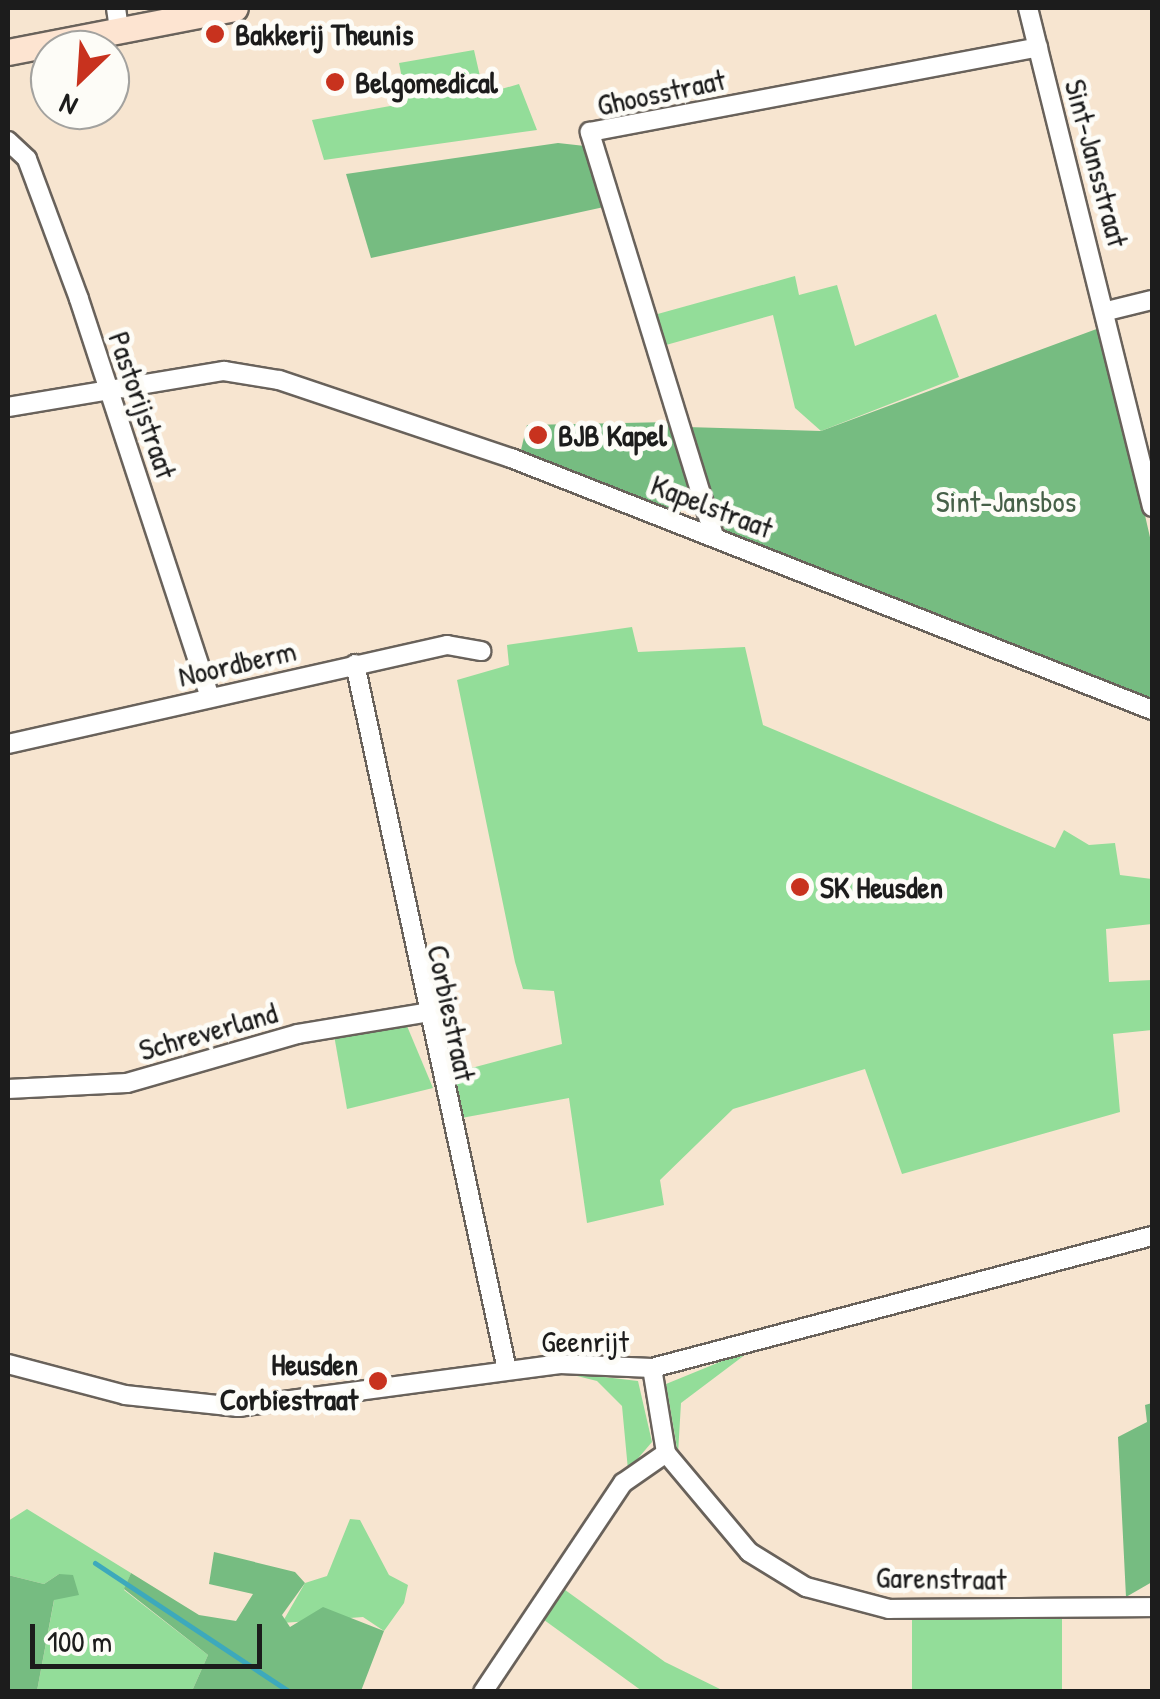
<!DOCTYPE html>
<html>
<head>
<meta charset="utf-8">
<style>
  body { margin:0 }
  #map { position:relative; width:1160px; height:1699px; overflow:hidden; background:#f7e5d0; font-family:"Patrick Hand",sans-serif }
  div>[style] { position:absolute }
  .green>* { inset:0; background:#93dd99; transform-origin:0 0 }
  .forest>* { inset:0; background:#76bc81 }
  .stream>* { height:5px; margin:-2.5px; padding:0 2.5px; transform-origin:2.5px; border-radius:2.5px; background:#3da9bc }
  .roads { filter:drop-shadow(2px 0 #69625b) drop-shadow(-2px 0 #69625b) drop-shadow(0 2px #69625b) drop-shadow(0 -2px #69625b) }
  .minor>* { height:18px; margin:-9px; padding:0 9px; transform-origin:9px; border-radius:9px; background:#fff }
  .secondary>* { height:25px; margin:-12.5px; padding:0 12.5px; transform-origin:12.5px; border-radius:12.5px; background:#fde4d1 }
  .dots>* { width:28px; height:28px; translate:-50% -50%; box-sizing:border-box; border:5px solid #fdfcf7; border-radius:50% }
  span { translate:-50% -50%; white-space:nowrap; text-align:center; line-height:1.15; -webkit-text-stroke:10px #fdfcf7; paint-order:stroke }
  .poi-label { font-size:30px; color:#1c1c1c; font-weight:700 }
  .left { translate:0 -50%; text-align:left }
  .right { translate:-100% -50%; text-align:right }
  .street-label { font-size:30px; color:#1c1c1c }
  .park-label { font-size:30px; color:#466048 }
  .frame { position:absolute; inset:0; border:10px solid #1c1c1c; pointer-events:none }
  .north { position:absolute; left:30px; top:30px; width:100px; height:100px; box-sizing:border-box; background:#fdfcf7; border:2px solid #a3a29f; border-radius:50%; rotate:205deg; font-size:28px; font-weight:700; line-height:40px; text-align:center; color:#1c1c1c }
  .north::after { content:''; display:block; margin:auto; width:35px; height:45px; background:#c8321e; clip-path:polygon(50% 0,100% 100%,50% 72%,0 100%) }
  .scale { position:absolute; left:30px; top:1624px; width:232px; height:45px; box-sizing:border-box; border:5px solid #1c1c1c; border-top:0; padding-left:12px; font-size:30px; line-height:35px; white-space:nowrap; color:#1c1c1c; -webkit-text-stroke:8px #fdfcf7; paint-order:stroke }
</style>
</head>
<body>
<div id="map">
  <div class="green">
    <i style="clip-path:polygon(474px 50px,484px 94px,519px 84px,537px 130px,324px 160px,312px 120px,407px 103px,399px 63px)"></i>
    <i style="clip-path:polygon(795px 276px,799px 295px,837px 285px,855px 346px,936px 314px,959px 377px,821px 431px,795px 408px,773px 315px,666px 345px,654px 315px)"></i>
    <i style="clip-path:polygon(632px 627px,638px 652px,745px 647px,763px 725px,1055px 848px,1064px 830px,1089px 845px,1115px 843px,1120px 875px,1152px 879px,1152px 924px,1106px 929px,1109px 982px,1152px 980px,1152px 1030px,1113px 1034px,1120px 1112px,902px 1174px,865px 1069px,733px 1109px,660px 1180px,664px 1205px,587px 1223px,569px 1098px,456px 1119px,449px 1074px,562px 1044px,554px 991px,523px 989px,515px 962px,457px 680px,509px 665px,507px 645px)"></i>
    <i style="clip-path:polygon(407px 1026px,433px 1088px,347px 1109px,334px 1035px)"></i>
    <i style="clip-path:polygon(754px 1348px,681px 1403px,678px 1454px,666px 1384px)"></i>
    <i style="clip-path:polygon(561px 1372px,638px 1381px,652px 1442px,628px 1470px,622px 1406px,597px 1381px)"></i>
    <i style="clip-path:polygon(27px 1509px,131px 1573px,124px 1590px,208px 1655px,192px 1691px,37px 1691px,59px 1574px,44px 1584px,8px 1575px,8px 1521px)"></i>
    <i style="clip-path:polygon(350px 1519px,360px 1520px,389px 1575px,408px 1585px,404px 1603px,384px 1631px,363px 1617px,282px 1623px,305px 1583px,327px 1576px)"></i>
    <i style="clip-path:polygon(561px 1587px,665px 1662px,724px 1691px,642px 1691px,540px 1617px)"></i>
    <i style="left:1062px;top:1617px;width:74px;height:150px;rotate:90deg"></i>
  </div>
  <div class="forest">
    <i style="clip-path:polygon(558px 143px,585px 146px,604px 207px,371px 258px,346px 174px)"></i>
    <i style="clip-path:polygon(1102px 327px,1152px 546px,1152px 702px,727px 532px,717px 520px,686px 427px,821px 431px)"></i>
    <i style="clip-path:polygon(670px 422px,692px 495px,680px 512px,520px 454px,527px 425px)"></i>
    <i style="clip-path:polygon(1152px 1403px,1152px 1582px,1126px 1597px,1118px 1437px,1147px 1422px,1145px 1405px)"></i>
    <i style="clip-path:polygon(214px 1552px,295px 1572px,305px 1583px,282px 1615px,290px 1627px,323px 1607px,384px 1631px,361px 1691px,192px 1691px,208px 1655px,124px 1589px,131px 1573px,199px 1615px,236px 1621px,253px 1594px,209px 1584px)"></i>
    <i style="clip-path:polygon(59px 1574px,73px 1575px,79px 1595px,54px 1600px,37px 1691px,8px 1691px,8px 1575px,44px 1584px)"></i>
  </div>
  <div class="stream">
    <i style="left:95px;top:1563px;width:234px;rotate:33.5deg"></i>
  </div>
  <div class="roads">
    <div class="minor">
      <i style="left:116px;top:8px;width:21px;rotate:82deg"></i>
      <i style="left:1028px;top:8px;width:514px;rotate:76.04deg"></i>
      <i style="left:8px;top:141px;width:26px;rotate:43deg"></i>
      <i style="left:27px;top:159px;width:149px;rotate:69.6deg"></i>
      <i style="left:79px;top:299px;width:419px;rotate:71.8deg"></i>
      <i style="left:1107px;top:311px;width:46px;rotate:-13.7deg"></i>
      <i style="left:8px;top:407px;width:219px;rotate:-9.5deg"></i>
      <i style="left:224px;top:371px;width:56px;rotate:9.3deg"></i>
      <i style="left:279px;top:380px;width:245px;rotate:18.6deg"></i>
      <i style="left:511px;top:458px;width:689px;rotate:21.46deg"></i>
      <i style="left:714px;top:536px;width:423px;rotate:-107.1deg"></i>
      <i style="left:590px;top:132px;width:456px;rotate:-10.7deg"></i>
      <i style="left:355px;top:664px;width:722px;rotate:77.85deg"></i>
      <i style="left:8px;top:744px;width:450px;rotate:-12.7deg"></i>
      <i style="left:447px;top:645px;width:35px;rotate:10deg"></i>
      <i style="left:8px;top:1089px;width:119px;rotate:-2.9deg"></i>
      <i style="left:127px;top:1083px;width:178px;rotate:-16deg"></i>
      <i style="left:298px;top:1034px;width:127px;rotate:-9.5deg"></i>
      <i style="left:8px;top:1364px;width:121px;rotate:14.8deg"></i>
      <i style="left:125px;top:1395px;width:114px;rotate:6.1deg"></i>
      <i style="left:238px;top:1407px;width:325px;rotate:-7.6deg"></i>
      <i style="left:560px;top:1364px;width:92px;rotate:2.5deg"></i>
      <i style="left:652px;top:1368px;width:517px;rotate:-14.79deg"></i>
      <i style="left:652px;top:1368px;width:86px;rotate:80.6deg"></i>
      <i style="left:666px;top:1453px;width:129px;rotate:50deg"></i>
      <i style="left:749px;top:1552px;width:67px;rotate:31.6deg"></i>
      <i style="left:806px;top:1587px;width:86px;rotate:14.8deg"></i>
      <i style="left:889px;top:1609px;width:263px;rotate:-0.4deg"></i>
      <i style="left:483px;top:1692px;width:252px;rotate:-56.2deg"></i>
      <i style="left:623px;top:1483px;width:52px;rotate:-34.9deg"></i>
    </div>
    <div class="secondary">
      <i style="left:8px;top:52px;width:231px;rotate:-11deg"></i>
    </div>
  </div>
  <div class="dots">
    <i style="left:215px;top:34px;background:#c8321e"></i>
    <i style="left:335px;top:82px;background:#c8321e"></i>
    <i style="left:538px;top:435px;background:#c8321e"></i>
    <i style="left:800px;top:887px;background:#c8321e"></i>
    <i style="left:378px;top:1381px;background:#c8321e"></i>
  </div>
  <div class="poi-label">
    <span class="left" style="left:235px;top:34px">Bakkerij Theunis</span>
    <span class="left" style="left:355px;top:82px">Belgomedical</span>
    <span class="left" style="left:558px;top:435px">BJB Kapel</span>
    <span class="left" style="left:820px;top:887px">SK Heusden</span>
    <span class="right" style="left:358px;top:1381px">Heusden<br>Corbiestraat</span>
  </div>
  <div class="street-label">
    <span style="left:661px;top:92px;rotate:-12deg">Ghoosstraat</span>
    <span style="left:1097px;top:163px;rotate:75deg">Sint-Jansstraat</span>
    <span style="left:143px;top:405px;rotate:71deg">Pastorijstraat</span>
    <span style="left:712px;top:506px;rotate:21deg">Kapelstraat</span>
    <span style="left:237px;top:663px;rotate:-13deg">Noordberm</span>
    <span style="left:452px;top:1013px;rotate:78deg">Corbiestraat</span>
    <span style="left:208px;top:1031px;rotate:-16deg">Schreverland</span>
    <span style="left:585px;top:1341px">Geenrijt</span>
    <span style="left:941px;top:1578px;rotate:1deg">Garenstraat</span>
  </div>
  <div class="park-label">
    <span style="left:1006px;top:501px">Sint-Jansbos</span>
  </div>
  <div class="frame"></div>
  <div class="north">N</div>
  <div class="scale">100 m</div>
</div>
</body>
</html>
